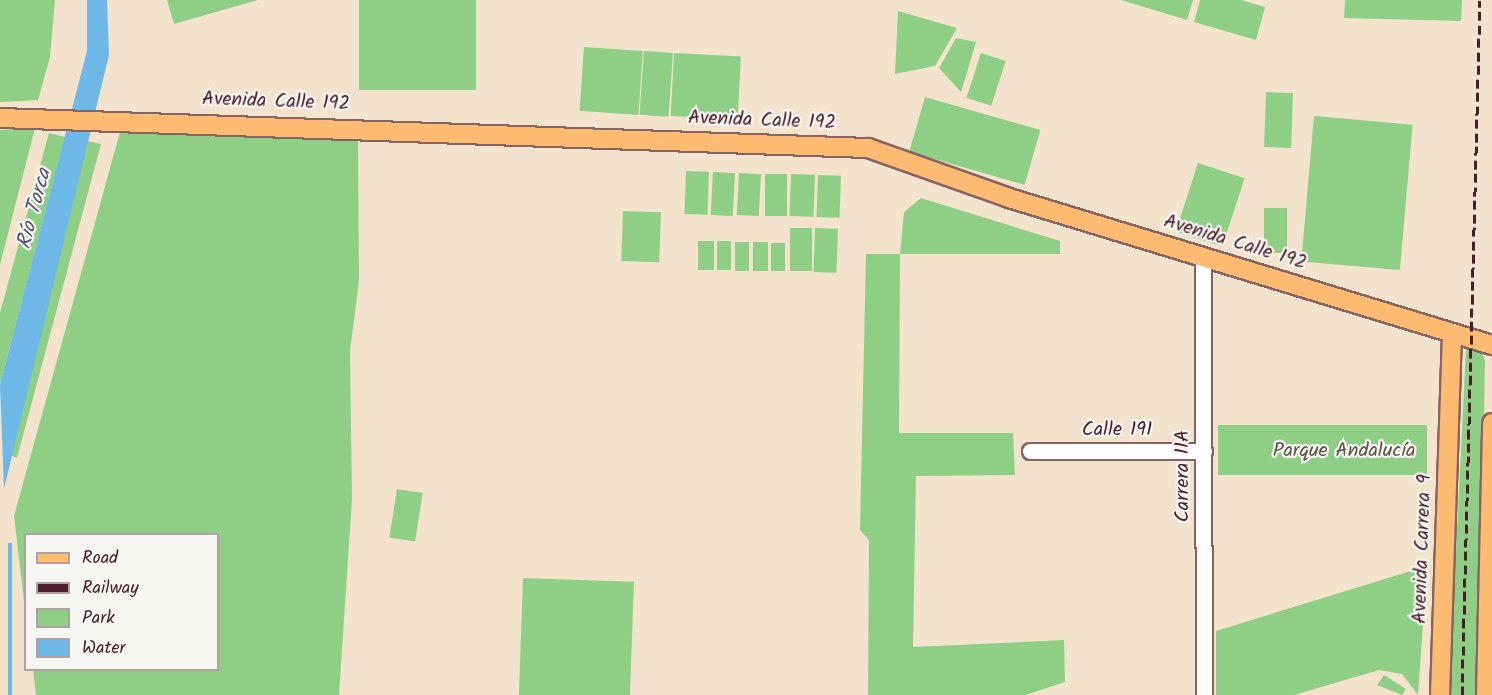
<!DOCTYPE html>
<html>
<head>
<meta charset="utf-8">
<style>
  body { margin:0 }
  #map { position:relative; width:1492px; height:695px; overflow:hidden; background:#f3e3cc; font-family:Kalam,sans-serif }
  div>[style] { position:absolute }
  .green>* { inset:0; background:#8fce85; transform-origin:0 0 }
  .water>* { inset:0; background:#6eb8e7; transform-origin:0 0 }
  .roads { filter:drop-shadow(2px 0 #856463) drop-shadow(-2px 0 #856463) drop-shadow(0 2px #856463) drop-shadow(0 -2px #856463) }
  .minor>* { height:15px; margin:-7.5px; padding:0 7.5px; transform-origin:7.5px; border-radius:7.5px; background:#fff }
  .major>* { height:18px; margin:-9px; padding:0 9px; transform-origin:9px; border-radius:9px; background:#ffbb71 }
  .rail>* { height:3px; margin-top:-1.5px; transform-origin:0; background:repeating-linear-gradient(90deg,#4a1f2b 0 9px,transparent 0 13.5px) }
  span { translate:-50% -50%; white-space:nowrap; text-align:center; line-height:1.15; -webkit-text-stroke:4.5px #f6f6f2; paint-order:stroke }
  .street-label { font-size:20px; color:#4a1f2b }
  .park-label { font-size:20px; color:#5f5446 }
  .water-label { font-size:21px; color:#57556d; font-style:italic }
  .legend { position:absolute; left:24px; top:533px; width:195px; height:138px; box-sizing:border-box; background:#f6f6f2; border:2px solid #b1a0a2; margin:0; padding:8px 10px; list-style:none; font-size:18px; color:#4a1f2b }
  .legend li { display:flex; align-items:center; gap:12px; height:30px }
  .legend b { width:30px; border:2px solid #b1a0a2 }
</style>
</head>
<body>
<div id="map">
  <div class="green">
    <i style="clip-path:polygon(0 0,55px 0,50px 57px,38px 100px,0 102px)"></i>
    <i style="clip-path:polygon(167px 0,258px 0,174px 24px)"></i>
    <i style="left:359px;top:0;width:117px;height:90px"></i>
    <i style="clip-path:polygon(1121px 0,1193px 0,1187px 20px)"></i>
    <i style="clip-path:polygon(1200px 0,1241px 0,1265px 7px,1256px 40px,1194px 22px)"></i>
    <i style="clip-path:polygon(1345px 0,1462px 0,1461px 21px,1344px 18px)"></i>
    <i style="clip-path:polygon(898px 11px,957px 28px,935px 66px,895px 74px)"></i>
    <i style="clip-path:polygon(956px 38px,976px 42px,961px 92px,939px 68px)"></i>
    <i style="left:584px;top:47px;width:59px;height:64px;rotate:4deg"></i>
    <i style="left:644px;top:51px;width:29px;height:64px;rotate:4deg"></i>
    <i style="left:674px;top:53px;width:67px;height:63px;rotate:3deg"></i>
    <i style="left:981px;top:53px;width:26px;height:47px;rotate:18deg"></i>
    <i style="left:1266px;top:92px;width:27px;height:55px;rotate:2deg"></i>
    <i style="left:925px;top:97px;width:120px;height:57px;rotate:16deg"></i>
    <i style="left:1314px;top:116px;width:99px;height:146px;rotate:5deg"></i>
    <i style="clip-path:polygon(35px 128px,0 265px,0 130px)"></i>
    <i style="clip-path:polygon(120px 132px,358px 141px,359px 281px,350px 351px,352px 499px,339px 695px,36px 695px,33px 670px,218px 670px,218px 534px,26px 534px,25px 609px,14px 516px)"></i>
    <i style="clip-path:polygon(49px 133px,65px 137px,0 385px,0 313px)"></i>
    <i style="clip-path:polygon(87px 141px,101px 144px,17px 458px,10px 455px)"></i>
    <i style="left:1198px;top:163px;width:49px;height:72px;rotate:18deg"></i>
    <i style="left:686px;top:171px;width:23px;height:43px;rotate:2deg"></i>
    <i style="left:713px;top:172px;width:22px;height:43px;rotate:3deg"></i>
    <i style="left:739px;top:173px;width:22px;height:42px;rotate:3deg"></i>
    <i style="left:765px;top:174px;width:22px;height:42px"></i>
    <i style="left:791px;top:174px;width:24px;height:42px;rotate:2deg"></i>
    <i style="left:818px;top:175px;width:23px;height:42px;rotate:2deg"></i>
    <i style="clip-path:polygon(921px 198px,1060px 241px,1060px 254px,900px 254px,899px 433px,1013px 433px,1015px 475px,916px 476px,913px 647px,1064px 640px,1065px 682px,1025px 695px,868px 695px,869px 540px,860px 530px,866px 254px,900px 254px,904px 212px)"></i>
    <i style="left:1264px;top:208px;width:23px;height:45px"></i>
    <i style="left:623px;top:211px;width:38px;height:50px;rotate:2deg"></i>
    <i style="left:790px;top:228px;width:22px;height:43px"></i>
    <i style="left:815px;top:228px;width:23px;height:44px;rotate:2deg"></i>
    <i style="left:698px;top:241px;width:16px;height:29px"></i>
    <i style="left:717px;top:241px;width:14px;height:29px"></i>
    <i style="left:735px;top:242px;width:14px;height:29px"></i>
    <i style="left:753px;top:242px;width:15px;height:29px"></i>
    <i style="left:771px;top:243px;width:14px;height:28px"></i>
    <i style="clip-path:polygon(1466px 348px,1482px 351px,1485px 361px,1479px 695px,1449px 695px)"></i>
    <i style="left:1427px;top:425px;width:50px;height:209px;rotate:90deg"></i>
    <i style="left:397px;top:489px;width:26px;height:49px;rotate:9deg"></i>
    <i style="clip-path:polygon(1427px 566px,1418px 695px,1402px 674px,1379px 670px,1294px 695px,1216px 695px,1216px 631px)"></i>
    <i style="left:523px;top:578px;width:111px;height:117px;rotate:2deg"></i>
    <i style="clip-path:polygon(1384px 675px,1406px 689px,1402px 695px,1377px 685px)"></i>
  </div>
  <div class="water">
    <i style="clip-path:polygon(87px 0,107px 0,109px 55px,4px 489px,0 385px,87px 51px)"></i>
    <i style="left:8px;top:543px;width:4px;height:153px"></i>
  </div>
  <div class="roads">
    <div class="minor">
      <i style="left:1203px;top:257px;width:438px;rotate:89.9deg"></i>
      <i style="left:1030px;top:451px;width:174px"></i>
    </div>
    <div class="major">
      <i style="left:0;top:118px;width:869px;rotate:1.98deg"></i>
      <i style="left:868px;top:148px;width:150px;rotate:19.5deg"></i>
      <i style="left:1009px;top:198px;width:505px;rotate:16.93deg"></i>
      <i style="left:1440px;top:695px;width:362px;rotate:-88.1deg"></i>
      <i style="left:1486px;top:695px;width:272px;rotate:-88.7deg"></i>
    </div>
  </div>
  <div class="rail">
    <i style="left:1462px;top:695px;width:695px;rotate:-88.52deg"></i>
  </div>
  <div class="street-label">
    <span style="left:276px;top:102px;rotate:2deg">Avenida Calle 192</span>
    <span style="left:762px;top:121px;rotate:2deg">Avenida Calle 192</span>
    <span style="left:1235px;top:243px;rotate:17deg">Avenida Calle 192</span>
    <span style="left:1117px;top:430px">Calle 191</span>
    <span style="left:1183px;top:476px;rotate:-90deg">Carrera 11A</span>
    <span style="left:1423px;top:549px;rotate:-88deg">Avenida Carrera 9</span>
  </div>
  <div class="park-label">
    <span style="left:1344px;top:451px">Parque Andalucía</span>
  </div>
  <div class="water-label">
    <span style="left:35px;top:209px;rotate:-75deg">Río Torca</span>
  </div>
  <ul class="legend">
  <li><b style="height:8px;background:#ffbb71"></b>Road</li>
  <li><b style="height:8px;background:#4a1f2b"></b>Railway</li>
  <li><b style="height:16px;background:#8fce85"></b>Park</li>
  <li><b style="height:16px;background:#6eb8e7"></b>Water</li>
  </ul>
</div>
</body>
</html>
